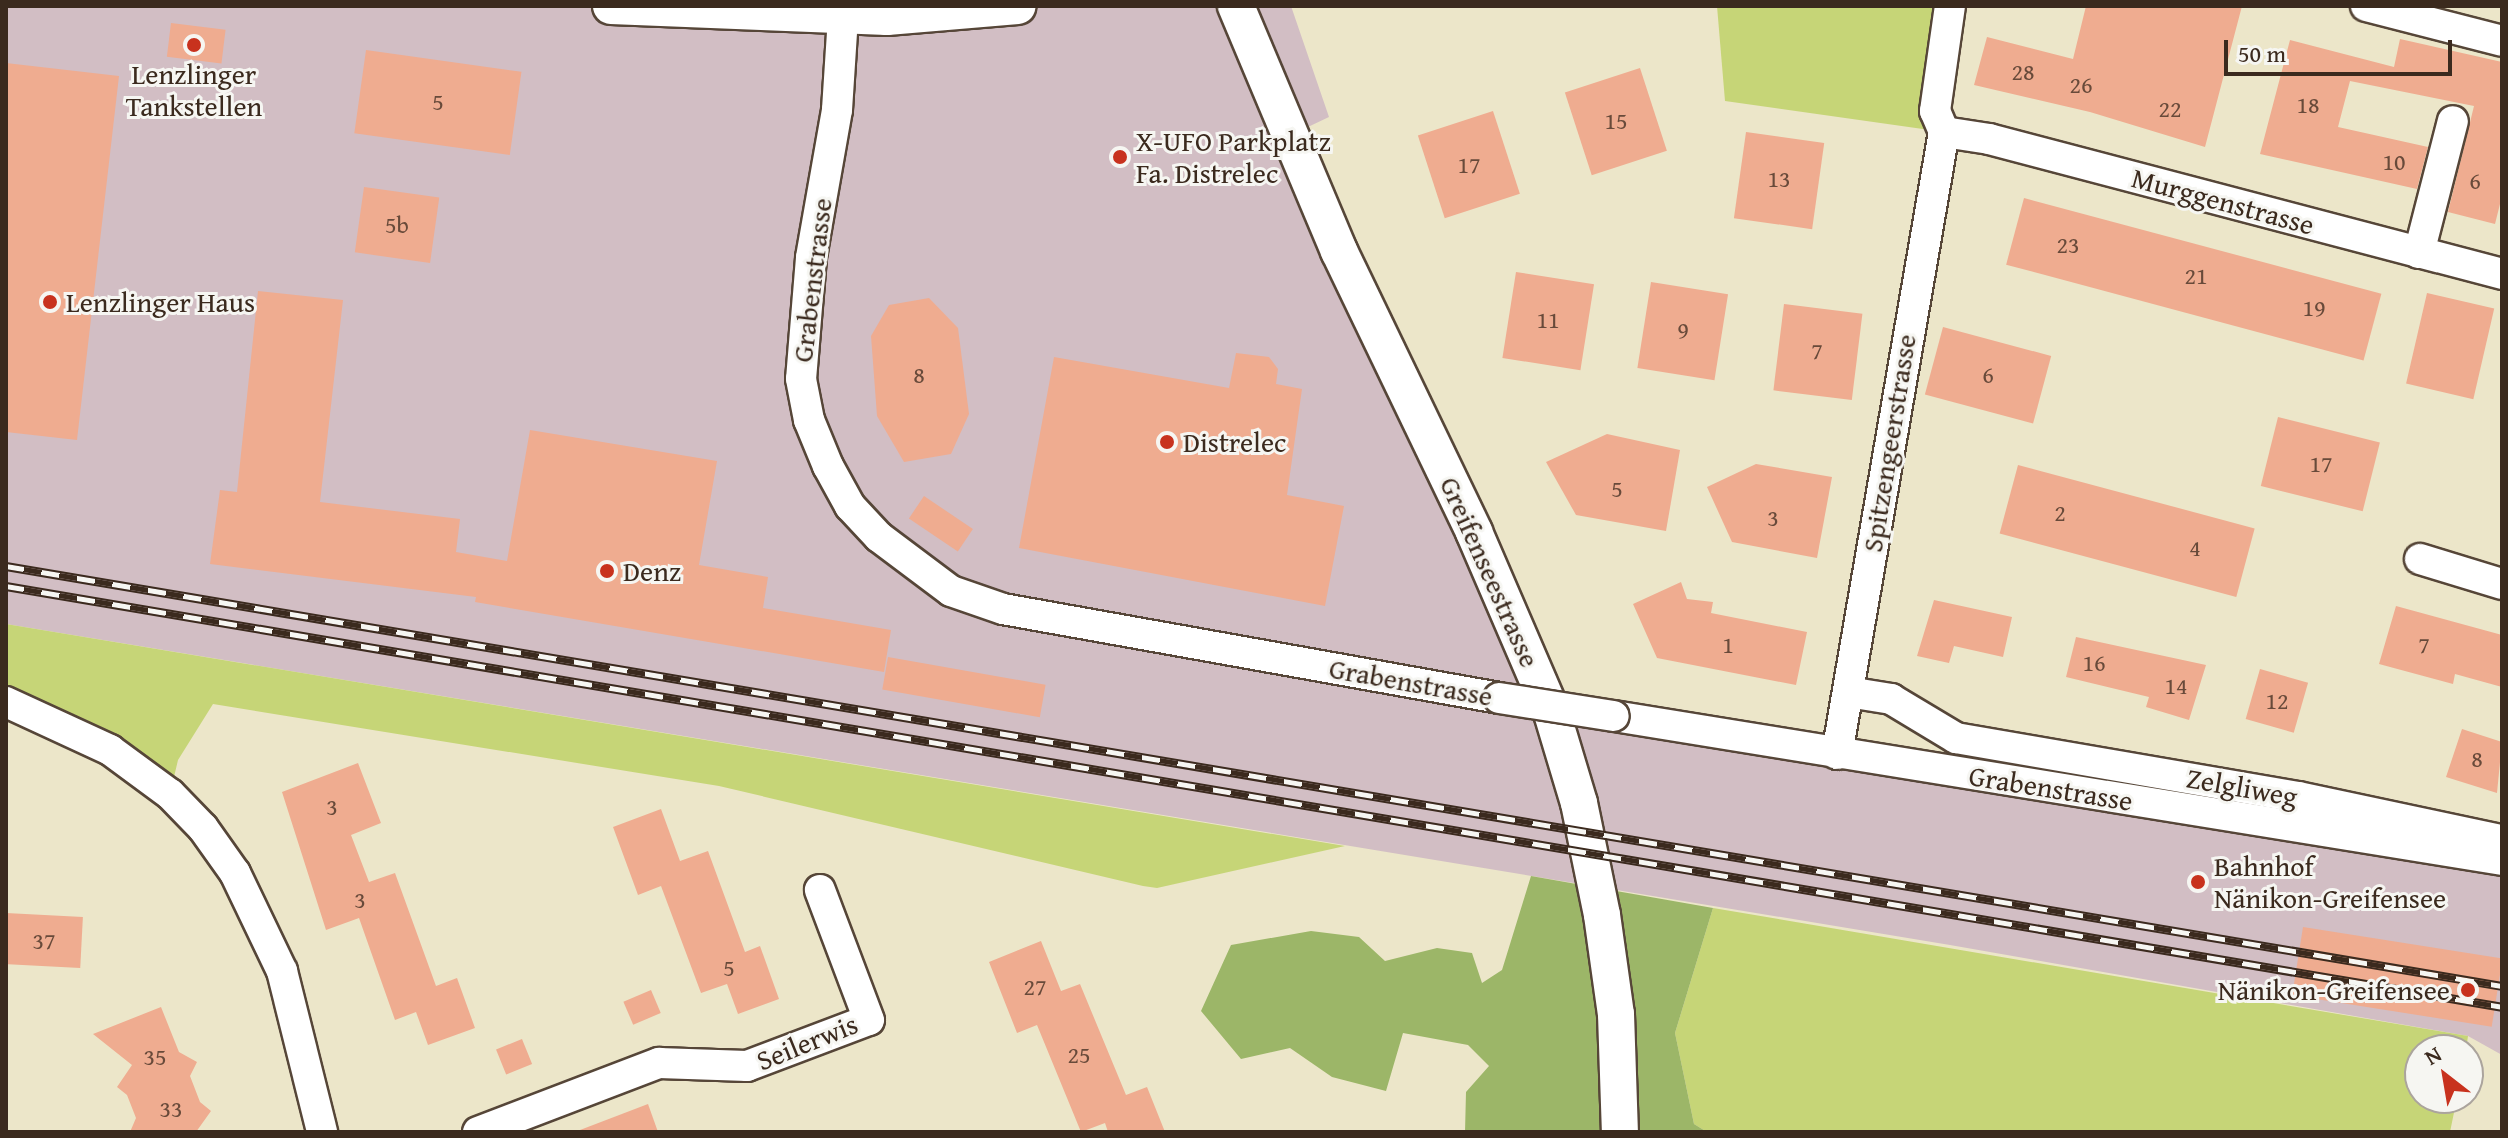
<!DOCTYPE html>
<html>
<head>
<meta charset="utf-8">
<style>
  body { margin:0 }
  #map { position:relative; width:2508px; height:1138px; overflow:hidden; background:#ece6c9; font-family:"Gentium Book Plus",serif }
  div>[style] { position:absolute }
  .industrial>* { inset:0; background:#d2bec4 }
  .green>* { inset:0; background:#c6d577 }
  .forest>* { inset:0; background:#9cb668 }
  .building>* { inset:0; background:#efac90; transform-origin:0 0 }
  .roads { filter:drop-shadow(2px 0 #564638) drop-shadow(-2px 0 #564638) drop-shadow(0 2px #564638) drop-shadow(0 -2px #564638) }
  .minor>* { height:30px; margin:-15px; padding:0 15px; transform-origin:15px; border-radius:15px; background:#fff }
  .tertiary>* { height:36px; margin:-18px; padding:0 18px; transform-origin:18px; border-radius:18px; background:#fff }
  .rail>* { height:9px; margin-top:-4.5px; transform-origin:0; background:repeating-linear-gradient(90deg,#f6f6f2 0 18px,#3b2a1e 0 36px); box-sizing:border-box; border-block:2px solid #3b2a1e }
  .bridges { filter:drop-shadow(2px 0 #564638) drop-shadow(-2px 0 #564638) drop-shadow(0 2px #564638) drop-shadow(0 -2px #564638) }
  .minor-bridge>* { height:30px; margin:-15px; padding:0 15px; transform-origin:15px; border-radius:15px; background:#fff }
  .dots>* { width:22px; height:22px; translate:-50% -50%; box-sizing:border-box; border:4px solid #f6f6f2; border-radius:50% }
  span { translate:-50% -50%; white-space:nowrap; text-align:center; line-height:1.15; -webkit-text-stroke:6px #f6f6f2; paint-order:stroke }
  .number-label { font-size:24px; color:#684a3a }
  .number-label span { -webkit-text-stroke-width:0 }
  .poi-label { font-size:28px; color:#3b2a1e }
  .left { translate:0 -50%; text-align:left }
  .right { translate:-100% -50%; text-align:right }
  .street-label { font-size:28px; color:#3b2a1e }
  .frame { position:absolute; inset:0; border:8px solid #3b2a1e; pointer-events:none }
  .north { position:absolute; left:2404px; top:1034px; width:80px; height:80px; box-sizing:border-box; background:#f6f6f2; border:2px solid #aba49d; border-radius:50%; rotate:329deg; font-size:22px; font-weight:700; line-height:32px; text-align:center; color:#3b2a1e }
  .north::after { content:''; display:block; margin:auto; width:28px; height:36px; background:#c8321e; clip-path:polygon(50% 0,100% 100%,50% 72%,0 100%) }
  .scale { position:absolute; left:2224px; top:40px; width:228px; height:36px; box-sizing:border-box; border:4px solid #3b2a1e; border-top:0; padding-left:10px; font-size:24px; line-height:28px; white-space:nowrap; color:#3b2a1e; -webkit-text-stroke:6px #f6f6f2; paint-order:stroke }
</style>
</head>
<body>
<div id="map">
  <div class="industrial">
    <i style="clip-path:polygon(6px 6px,1291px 6px,1329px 117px,1291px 135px,1552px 713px,2502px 860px,2502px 1055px,2468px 1036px,1950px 945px,6px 624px)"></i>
  </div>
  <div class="green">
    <i style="clip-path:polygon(1717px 6px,1950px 6px,1944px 132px,1725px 101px)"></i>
    <i style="clip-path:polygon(6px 624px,1345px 846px,1157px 888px,1143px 886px,719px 786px,213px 704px,178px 760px,170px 794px,6px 702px)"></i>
    <i style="clip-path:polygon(1713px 908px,2468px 1036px,2466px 1050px,2420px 1050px,2420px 1098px,2457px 1098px,2450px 1132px,1707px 1132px,1694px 1124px,1675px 1033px)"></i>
  </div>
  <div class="forest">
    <i style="clip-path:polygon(1531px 876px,1713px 908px,1675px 1033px,1694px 1124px,1707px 1132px,1465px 1132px,1466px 1092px,1489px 1066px,1468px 1045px,1403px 1033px,1386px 1091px,1332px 1077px,1290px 1048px,1241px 1059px,1201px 1011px,1231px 945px,1311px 931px,1359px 937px,1385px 961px,1437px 948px,1472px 953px,1482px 983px,1502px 970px)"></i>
  </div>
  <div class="building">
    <i style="clip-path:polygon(2086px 6px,2242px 6px,2205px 147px,2090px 112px,1974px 85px,1987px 37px,2073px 59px)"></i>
    <i style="left:171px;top:23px;width:55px;height:34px;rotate:7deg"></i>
    <i style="clip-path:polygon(2400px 39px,2502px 62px,2502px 196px,2495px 224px,2448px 212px,2474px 106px,2350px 81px,2338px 127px,2428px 147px,2417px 189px,2260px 154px,2290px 40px,2394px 67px)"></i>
    <i style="left:366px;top:50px;width:157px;height:84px;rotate:8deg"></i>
    <i style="clip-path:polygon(6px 63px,119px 76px,77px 440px,6px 432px)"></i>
    <i style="left:1640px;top:68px;width:87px;height:79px;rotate:72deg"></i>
    <i style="left:1493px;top:111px;width:87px;height:79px;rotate:72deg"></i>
    <i style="left:1746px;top:132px;width:79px;height:87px;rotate:8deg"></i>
    <i style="left:364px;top:187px;width:76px;height:66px;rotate:8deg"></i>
    <i style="left:2024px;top:198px;width:370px;height:69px;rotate:15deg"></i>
    <i style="left:1516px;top:272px;width:79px;height:87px;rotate:9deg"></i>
    <i style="left:1651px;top:282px;width:78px;height:87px;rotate:9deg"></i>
    <i style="clip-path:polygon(258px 291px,343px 300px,320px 502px,460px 519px,456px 552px,507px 561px,530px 430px,717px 461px,699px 565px,768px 577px,763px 608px,891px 630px,884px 672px,475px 602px,476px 597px,210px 564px,220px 490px,237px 492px)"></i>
    <i style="left:2427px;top:293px;width:69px;height:93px;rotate:13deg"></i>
    <i style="clip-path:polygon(929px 298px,958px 328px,969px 414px,951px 454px,904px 462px,877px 416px,871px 336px,889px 305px)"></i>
    <i style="left:1784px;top:304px;width:79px;height:87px;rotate:7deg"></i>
    <i style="left:1943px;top:327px;width:112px;height:70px;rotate:15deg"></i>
    <i style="clip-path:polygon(1236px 353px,1269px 357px,1278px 369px,1276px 384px,1302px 389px,1287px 495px,1344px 506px,1325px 606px,1019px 548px,1054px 357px,1229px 388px)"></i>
    <i style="left:2278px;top:417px;width:105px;height:71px;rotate:14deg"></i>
    <i style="clip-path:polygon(1607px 434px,1680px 450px,1666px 531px,1576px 515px,1546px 462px)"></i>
    <i style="clip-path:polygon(1756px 464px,1832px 477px,1817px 558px,1732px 542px,1707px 487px)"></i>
    <i style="left:2018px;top:465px;width:245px;height:71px;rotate:15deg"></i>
    <i style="left:924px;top:496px;width:59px;height:27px;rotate:34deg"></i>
    <i style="clip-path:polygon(1681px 582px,1687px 599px,1713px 602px,1711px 613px,1807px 632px,1796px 685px,1657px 658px,1633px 604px)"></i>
    <i style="clip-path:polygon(1934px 600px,2012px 617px,2003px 657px,1954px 646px,1949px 663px,1917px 656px)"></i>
    <i style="clip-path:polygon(2396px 606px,2502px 635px,2502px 687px,2455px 674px,2453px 684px,2379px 664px)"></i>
    <i style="clip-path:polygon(2076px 637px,2206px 665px,2189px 720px,2146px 707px,2149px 697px,2066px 677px)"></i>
    <i style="left:888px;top:657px;width:160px;height:33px;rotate:10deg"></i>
    <i style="left:2260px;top:669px;width:50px;height:52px;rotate:16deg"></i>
    <i style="clip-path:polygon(2462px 729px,2502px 742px,2497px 793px,2446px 777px)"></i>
    <i style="clip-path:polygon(358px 763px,381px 823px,351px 835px,369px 882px,395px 873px,436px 986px,457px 978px,475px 1028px,428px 1045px,416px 1012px,395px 1020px,359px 918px,326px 930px,282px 792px)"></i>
    <i style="clip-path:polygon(661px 809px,680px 861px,708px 851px,745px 952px,760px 946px,779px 999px,738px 1014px,727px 984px,701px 993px,661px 886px,638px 895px,613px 827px)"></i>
    <i style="left:6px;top:913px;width:77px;height:51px;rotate:3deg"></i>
    <i style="left:2303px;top:927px;width:202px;height:69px;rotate:9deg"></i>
    <i style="clip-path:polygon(1041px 941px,1061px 991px,1080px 984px,1126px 1095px,1147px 1087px,1165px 1132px,1108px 1132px,1105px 1123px,1081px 1132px,1037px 1025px,1017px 1033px,989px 962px)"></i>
    <i style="left:651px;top:990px;width:25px;height:30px;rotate:67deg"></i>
    <i style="clip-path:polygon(161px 1007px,179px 1052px,197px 1062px,190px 1076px,200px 1102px,211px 1111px,196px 1132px,130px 1132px,136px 1118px,127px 1095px,117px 1087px,132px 1065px,93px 1034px)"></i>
    <i style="left:522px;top:1039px;width:27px;height:28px;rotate:68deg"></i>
    <i style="clip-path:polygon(648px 1104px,658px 1132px,580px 1132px,580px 1130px)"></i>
  </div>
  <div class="roads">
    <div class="minor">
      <i style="left:2366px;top:6px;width:140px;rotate:14.4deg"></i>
      <i style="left:843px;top:17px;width:93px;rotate:93.7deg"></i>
      <i style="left:837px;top:110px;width:150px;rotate:100deg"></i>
      <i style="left:811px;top:258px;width:121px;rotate:94.7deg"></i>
      <i style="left:801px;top:379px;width:42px;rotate:79deg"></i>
      <i style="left:809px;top:420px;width:50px;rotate:67.6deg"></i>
      <i style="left:828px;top:466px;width:46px;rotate:61.2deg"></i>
      <i style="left:850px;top:506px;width:42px;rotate:46.9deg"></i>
      <i style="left:879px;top:537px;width:90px;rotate:36.9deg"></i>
      <i style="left:951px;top:591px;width:55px;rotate:19.1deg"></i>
      <i style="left:1003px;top:609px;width:504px;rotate:10.17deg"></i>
      <i style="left:1944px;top:132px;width:46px;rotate:8.8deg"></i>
      <i style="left:1989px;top:139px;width:530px;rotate:14.74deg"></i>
      <i style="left:1944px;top:132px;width:23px;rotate:-113deg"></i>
      <i style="left:1935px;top:111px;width:106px;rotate:-81.9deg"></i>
      <i style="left:2419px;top:253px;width:136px;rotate:-75.6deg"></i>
      <i style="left:2420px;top:559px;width:86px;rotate:17deg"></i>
      <i style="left:1848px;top:692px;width:44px;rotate:9.2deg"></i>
      <i style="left:1891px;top:699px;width:76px;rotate:31deg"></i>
      <i style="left:1956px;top:738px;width:347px;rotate:9.8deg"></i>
      <i style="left:2298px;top:797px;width:208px;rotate:12deg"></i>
      <i style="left:6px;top:702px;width:115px;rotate:24.8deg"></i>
      <i style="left:110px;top:750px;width:74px;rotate:36.3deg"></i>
      <i style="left:170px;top:794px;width:47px;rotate:45.9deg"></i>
      <i style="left:203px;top:828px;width:55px;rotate:54.6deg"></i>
      <i style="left:235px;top:873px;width:109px;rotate:64.4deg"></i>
      <i style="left:282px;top:971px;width:166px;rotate:76deg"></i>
      <i style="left:1614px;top:716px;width:900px;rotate:9.21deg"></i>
      <i style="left:1837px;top:754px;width:631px;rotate:-80.24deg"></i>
      <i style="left:478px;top:1132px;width:194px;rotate:-20.9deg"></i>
      <i style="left:659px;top:1063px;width:88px;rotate:2deg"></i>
      <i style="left:747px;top:1066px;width:130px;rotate:-20.7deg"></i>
      <i style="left:869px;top:1020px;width:139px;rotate:-110.7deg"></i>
    </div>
    <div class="tertiary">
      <i style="left:611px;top:6px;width:276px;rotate:2.3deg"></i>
      <i style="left:887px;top:17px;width:131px;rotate:-4.8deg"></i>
      <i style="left:1236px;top:6px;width:266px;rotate:67.2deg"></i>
      <i style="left:1339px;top:251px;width:312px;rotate:64.3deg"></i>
      <i style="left:1474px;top:532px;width:197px;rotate:66.7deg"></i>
      <i style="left:1552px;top:713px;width:94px;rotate:73.3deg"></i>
      <i style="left:1579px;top:803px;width:114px;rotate:78.4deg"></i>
      <i style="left:1602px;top:915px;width:100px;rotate:82deg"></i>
      <i style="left:1616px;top:1014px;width:118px;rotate:88.1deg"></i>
    </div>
  </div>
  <div class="rail">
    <i style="left:6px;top:566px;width:2531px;rotate:9.55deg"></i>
    <i style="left:6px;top:586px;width:2531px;rotate:9.57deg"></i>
  </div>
  <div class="bridges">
    <div class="minor-bridge">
      <i style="left:1499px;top:698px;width:116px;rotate:8.9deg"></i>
    </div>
  </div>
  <div class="dots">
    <i style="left:194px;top:45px;background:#c8321e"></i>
    <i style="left:1120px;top:157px;background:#c8321e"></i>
    <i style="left:50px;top:302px;background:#c8321e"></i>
    <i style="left:1167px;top:442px;background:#c8321e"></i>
    <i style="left:607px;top:571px;background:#c8321e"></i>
    <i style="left:2198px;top:882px;background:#c8321e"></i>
    <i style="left:2468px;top:990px;background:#c8321e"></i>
  </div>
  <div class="number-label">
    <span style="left:2023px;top:72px">28</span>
    <span style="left:2081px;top:85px">26</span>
    <span style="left:438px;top:102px">5</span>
    <span style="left:2308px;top:105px">18</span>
    <span style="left:2170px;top:109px">22</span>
    <span style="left:1616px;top:121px">15</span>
    <span style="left:2394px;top:162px">10</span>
    <span style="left:1469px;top:165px">17</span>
    <span style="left:1779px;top:179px">13</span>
    <span style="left:2475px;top:181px">6</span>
    <span style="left:397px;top:225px">5b</span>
    <span style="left:2068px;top:245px">23</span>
    <span style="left:2196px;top:276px">21</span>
    <span style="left:2314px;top:308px">19</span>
    <span style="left:1548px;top:320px">11</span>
    <span style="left:1683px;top:330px">9</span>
    <span style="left:1817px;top:351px">7</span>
    <span style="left:919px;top:375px">8</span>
    <span style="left:1988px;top:375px">6</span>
    <span style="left:2321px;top:464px">17</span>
    <span style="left:1617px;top:489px">5</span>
    <span style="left:2060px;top:513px">2</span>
    <span style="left:1773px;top:518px">3</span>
    <span style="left:2195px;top:548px">4</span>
    <span style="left:1728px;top:645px">1</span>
    <span style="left:2424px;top:645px">7</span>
    <span style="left:2094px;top:663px">16</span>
    <span style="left:2176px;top:686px">14</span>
    <span style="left:2277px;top:701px">12</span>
    <span style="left:2477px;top:759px">8</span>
    <span style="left:332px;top:807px">3</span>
    <span style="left:360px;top:900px">3</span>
    <span style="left:44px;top:941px">37</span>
    <span style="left:729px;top:968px">5</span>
    <span style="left:1035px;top:987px">27</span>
    <span style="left:1079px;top:1055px">25</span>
    <span style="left:155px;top:1057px">35</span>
    <span style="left:171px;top:1109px">33</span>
  </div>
  <div class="poi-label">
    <span style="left:194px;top:90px">Lenzlinger<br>Tankstellen</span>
    <span class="left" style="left:1136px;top:157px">X-UFO Parkplatz<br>Fa. Distrelec</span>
    <span class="left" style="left:66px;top:302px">Lenzlinger Haus</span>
    <span class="left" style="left:1183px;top:442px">Distrelec</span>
    <span class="left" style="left:623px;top:571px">Denz</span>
    <span class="left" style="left:2214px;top:882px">Bahnhof<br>Nänikon-Greifensee</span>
    <span class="right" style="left:2450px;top:990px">Nänikon-Greifensee</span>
  </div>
  <div class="street-label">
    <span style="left:2223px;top:201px;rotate:15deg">Murggenstrasse</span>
    <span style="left:812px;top:280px;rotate:-83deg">Grabenstrasse</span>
    <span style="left:1889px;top:443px;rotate:-81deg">Spitzengeerstrasse</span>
    <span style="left:1490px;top:572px;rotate:66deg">Greifenseestrasse</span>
    <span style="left:1411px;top:682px;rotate:10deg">Grabenstrasse</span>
    <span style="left:2242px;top:787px;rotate:10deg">Zelgliweg</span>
    <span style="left:2051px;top:788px;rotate:9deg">Grabenstrasse</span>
    <span style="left:807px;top:1042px;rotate:-22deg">Seilerwis</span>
  </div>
  <div class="frame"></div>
  <div class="north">N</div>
  <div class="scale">50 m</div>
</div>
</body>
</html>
